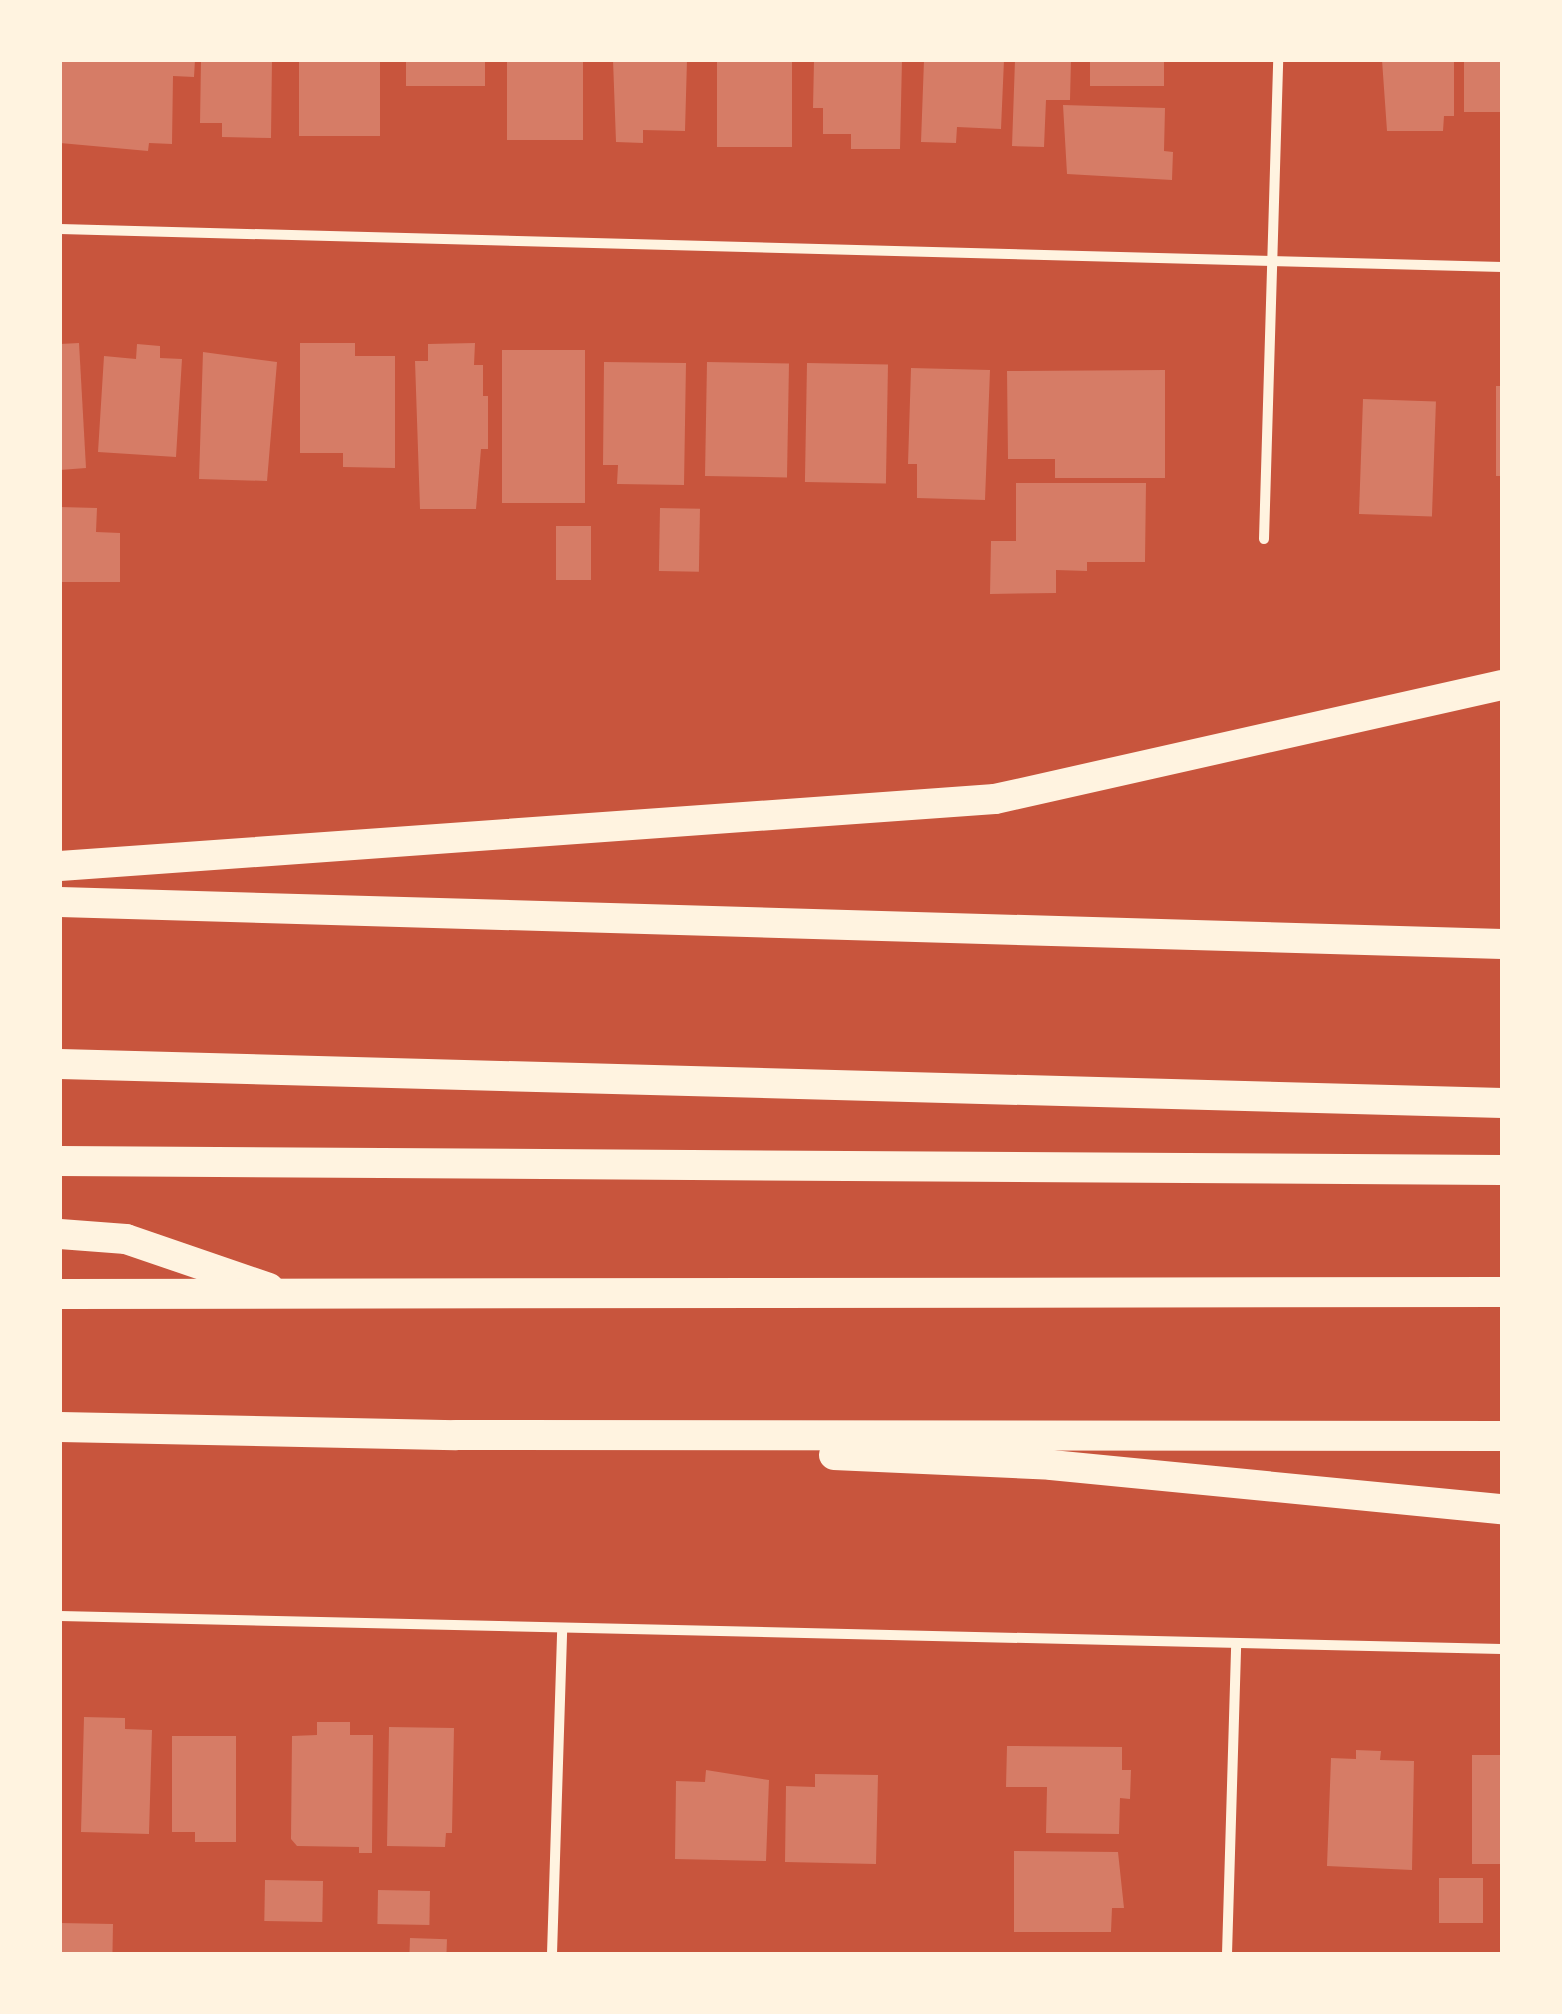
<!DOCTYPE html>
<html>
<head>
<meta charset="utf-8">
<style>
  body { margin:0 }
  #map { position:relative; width:1562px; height:2014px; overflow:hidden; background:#c8553d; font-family:"Public Sans",sans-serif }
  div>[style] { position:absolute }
  .building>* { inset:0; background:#d67c66; transform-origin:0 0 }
  .minor>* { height:10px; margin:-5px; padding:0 5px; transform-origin:5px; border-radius:5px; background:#fff3e0 }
  .motorway>* { height:30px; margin:-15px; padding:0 15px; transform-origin:15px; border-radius:15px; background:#fff3e0 }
  span { translate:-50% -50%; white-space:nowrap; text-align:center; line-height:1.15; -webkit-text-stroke:10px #fff3e0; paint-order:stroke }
  .frame { position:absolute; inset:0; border:62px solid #fff3e0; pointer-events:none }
</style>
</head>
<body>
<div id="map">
  <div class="building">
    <i style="clip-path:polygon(60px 60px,195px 60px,194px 77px,173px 76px,172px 144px,149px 143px,148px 151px,60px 143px)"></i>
    <i style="clip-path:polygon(201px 60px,272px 60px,271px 138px,222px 137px,222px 123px,200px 123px)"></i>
    <i style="left:299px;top:60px;width:81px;height:76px"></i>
    <i style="left:406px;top:60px;width:79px;height:26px"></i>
    <i style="left:507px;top:60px;width:76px;height:80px"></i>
    <i style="clip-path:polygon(613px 60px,687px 60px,685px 131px,643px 130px,643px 143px,616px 142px)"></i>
    <i style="left:717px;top:60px;width:75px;height:87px"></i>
    <i style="clip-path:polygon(814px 60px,902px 60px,900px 149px,851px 149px,851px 134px,823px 134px,823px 108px,813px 108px)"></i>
    <i style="clip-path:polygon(924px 60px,1004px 60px,1001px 129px,957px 127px,956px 143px,921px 142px)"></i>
    <i style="clip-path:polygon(1015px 60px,1071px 60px,1070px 100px,1046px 100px,1044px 147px,1012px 146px)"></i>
    <i style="left:1090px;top:60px;width:74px;height:26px"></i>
    <i style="clip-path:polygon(1382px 60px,1454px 60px,1454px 116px,1444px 116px,1443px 131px,1387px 131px)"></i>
    <i style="left:1464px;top:60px;width:38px;height:52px"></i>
    <i style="clip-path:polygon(1063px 105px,1165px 108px,1164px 151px,1173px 152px,1172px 180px,1067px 174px)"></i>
    <i style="clip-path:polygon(79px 343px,86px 468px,60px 470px,60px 344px)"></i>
    <i style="clip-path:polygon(300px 343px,355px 343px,355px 356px,395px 356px,395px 468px,343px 467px,343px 453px,300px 453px)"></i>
    <i style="clip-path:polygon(475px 343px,474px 365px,483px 365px,483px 396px,488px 396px,488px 449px,481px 449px,476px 509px,420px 509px,415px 361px,428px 361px,428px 344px)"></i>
    <i style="clip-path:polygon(137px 344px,160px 346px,160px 358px,182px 359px,176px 457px,98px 452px,104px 356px,136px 359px)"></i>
    <i style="left:502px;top:350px;width:83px;height:153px"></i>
    <i style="clip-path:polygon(203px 352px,277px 362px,267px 481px,199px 479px)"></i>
    <i style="clip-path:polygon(604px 362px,686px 363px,684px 485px,617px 484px,618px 465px,603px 465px)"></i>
    <i style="left:707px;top:362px;width:82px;height:114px;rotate:1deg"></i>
    <i style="left:807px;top:363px;width:81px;height:119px;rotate:1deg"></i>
    <i style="clip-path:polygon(911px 368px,990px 370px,985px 500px,917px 498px,917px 464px,908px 464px)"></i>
    <i style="clip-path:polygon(1165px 370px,1165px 478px,1055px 478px,1055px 459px,1008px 459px,1007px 371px)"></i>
    <i style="left:1496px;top:386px;width:6px;height:90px"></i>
    <i style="left:1363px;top:399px;width:73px;height:115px;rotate:2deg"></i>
    <i style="clip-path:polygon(1016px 483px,1146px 483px,1145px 562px,1087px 562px,1087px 571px,1056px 570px,1056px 593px,990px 594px,991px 541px,1016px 541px)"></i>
    <i style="clip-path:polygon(60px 507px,97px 508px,96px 532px,120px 533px,120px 582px,60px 582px)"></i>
    <i style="left:660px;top:508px;width:40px;height:63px;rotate:1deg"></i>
    <i style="left:556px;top:526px;width:35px;height:54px"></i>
    <i style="clip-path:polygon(84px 1717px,125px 1718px,125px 1729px,152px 1730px,149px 1834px,81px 1832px)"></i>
    <i style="clip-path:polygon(317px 1722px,350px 1722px,350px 1735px,373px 1735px,372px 1853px,359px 1853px,359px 1847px,297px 1846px,291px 1839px,292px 1736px,317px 1735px)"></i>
    <i style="clip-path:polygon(389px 1727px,454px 1728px,452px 1833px,446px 1833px,445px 1847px,387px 1846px)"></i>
    <i style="clip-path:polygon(172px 1736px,236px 1736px,236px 1842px,195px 1842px,195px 1832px,172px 1832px)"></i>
    <i style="clip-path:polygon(1007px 1746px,1122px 1747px,1122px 1770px,1131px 1770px,1130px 1799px,1120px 1798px,1119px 1834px,1046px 1833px,1047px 1787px,1006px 1787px)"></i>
    <i style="clip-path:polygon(1356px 1750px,1381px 1751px,1380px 1760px,1414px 1761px,1412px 1870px,1327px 1866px,1331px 1758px,1356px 1759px)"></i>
    <i style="left:1472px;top:1755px;width:30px;height:109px"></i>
    <i style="clip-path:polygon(706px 1770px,769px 1780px,766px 1861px,675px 1859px,676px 1781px,705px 1782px)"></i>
    <i style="clip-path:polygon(815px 1774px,878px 1775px,876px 1864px,785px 1862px,786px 1786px,815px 1787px)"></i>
    <i style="clip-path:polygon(1014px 1851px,1118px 1852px,1124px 1908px,1112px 1908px,1111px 1932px,1014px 1932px)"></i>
    <i style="left:1439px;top:1878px;width:44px;height:45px"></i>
    <i style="left:323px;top:1881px;width:41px;height:58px;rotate:91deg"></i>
    <i style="left:378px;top:1890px;width:52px;height:34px;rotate:1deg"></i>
    <i style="left:60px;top:1923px;width:53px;height:31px;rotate:1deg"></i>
    <i style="left:410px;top:1938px;width:37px;height:16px;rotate:2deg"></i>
  </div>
  <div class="minor">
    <i style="left:60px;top:229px;width:1443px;rotate:1.51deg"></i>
    <i style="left:1264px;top:539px;width:479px;rotate:-88.3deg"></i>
    <i style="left:60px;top:1616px;width:1442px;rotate:1.31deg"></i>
    <i style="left:552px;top:1954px;width:324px;rotate:-88.2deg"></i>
    <i style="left:1227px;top:1954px;width:311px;rotate:-88.3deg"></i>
  </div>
  <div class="motorway">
    <i style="left:60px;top:866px;width:937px;rotate:-4.1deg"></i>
    <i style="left:995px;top:799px;width:520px;rotate:-12.67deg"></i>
    <i style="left:60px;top:902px;width:1443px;rotate:1.67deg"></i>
    <i style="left:60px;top:1064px;width:1443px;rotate:1.55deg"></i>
    <i style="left:60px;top:1161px;width:1442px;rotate:0.36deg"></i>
    <i style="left:60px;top:1234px;width:66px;rotate:4.3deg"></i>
    <i style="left:126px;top:1239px;width:151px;rotate:18.9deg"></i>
    <i style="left:60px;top:1294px;width:1442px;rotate:-0.08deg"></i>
    <i style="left:60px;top:1427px;width:396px;rotate:1.2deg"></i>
    <i style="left:456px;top:1435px;width:1046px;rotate:0.05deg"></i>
    <i style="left:834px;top:1455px;width:217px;rotate:2.6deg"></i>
    <i style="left:1051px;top:1465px;width:453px;rotate:5.6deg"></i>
  </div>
  <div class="frame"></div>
</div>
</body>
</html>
